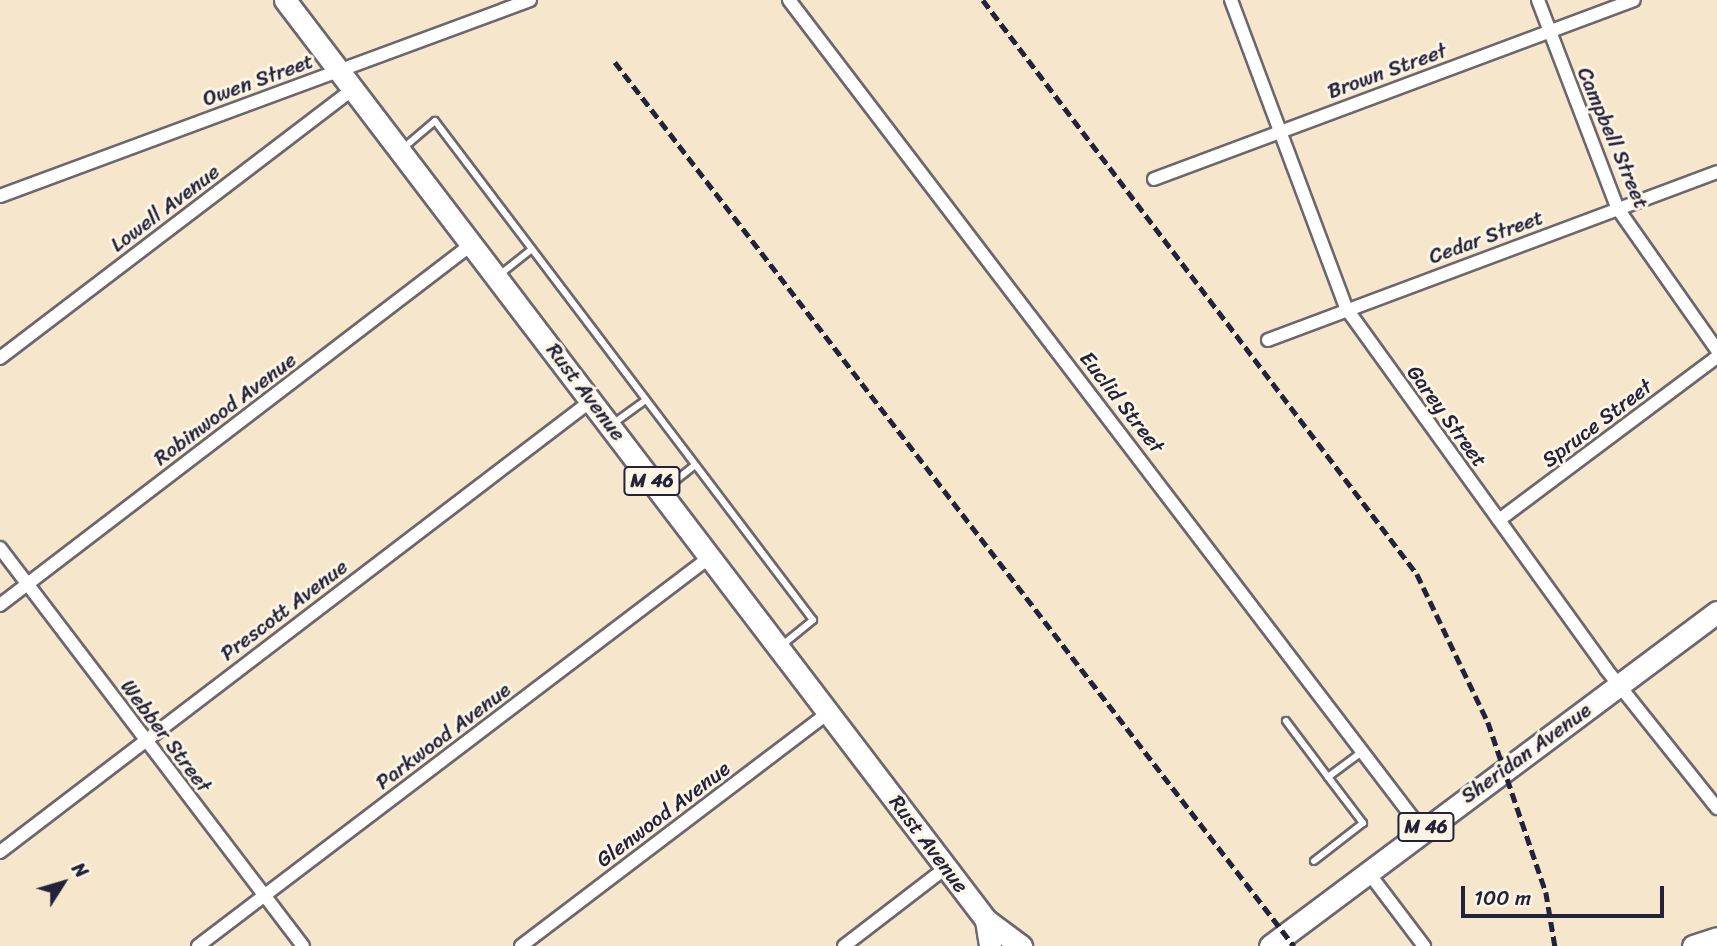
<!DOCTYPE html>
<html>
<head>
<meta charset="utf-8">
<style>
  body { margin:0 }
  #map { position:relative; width:1717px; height:946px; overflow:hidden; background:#f5e6cc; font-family:Sriracha,sans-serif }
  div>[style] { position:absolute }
  .roads { filter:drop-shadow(2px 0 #6c676e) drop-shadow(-2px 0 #6c676e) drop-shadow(0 2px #6c676e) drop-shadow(0 -2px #6c676e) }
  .service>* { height:6px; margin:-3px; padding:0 3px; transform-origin:3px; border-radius:3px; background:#fff }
  .minor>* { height:12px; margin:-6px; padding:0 6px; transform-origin:6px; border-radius:6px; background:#fff }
  .trunk>* { height:21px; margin:-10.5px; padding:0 10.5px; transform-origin:10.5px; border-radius:10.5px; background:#fff }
  .rail>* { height:4.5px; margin-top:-2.25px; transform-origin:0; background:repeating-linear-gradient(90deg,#22223b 0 10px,transparent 0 15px) }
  span { translate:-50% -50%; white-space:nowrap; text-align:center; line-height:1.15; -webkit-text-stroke:6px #fcf5e5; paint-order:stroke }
  .shield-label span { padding:2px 5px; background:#fcf5e5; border:2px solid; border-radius:5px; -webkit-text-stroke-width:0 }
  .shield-label { font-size:19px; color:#22223b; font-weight:700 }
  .street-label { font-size:21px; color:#22223b }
  .north { position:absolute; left:28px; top:848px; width:70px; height:70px; -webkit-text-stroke:5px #fcf5e5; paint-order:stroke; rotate:53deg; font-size:19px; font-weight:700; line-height:28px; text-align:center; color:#22223b }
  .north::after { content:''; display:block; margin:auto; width:24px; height:32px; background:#22223b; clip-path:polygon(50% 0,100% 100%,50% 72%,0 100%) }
  .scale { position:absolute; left:1461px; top:886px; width:203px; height:32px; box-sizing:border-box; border:4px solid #22223b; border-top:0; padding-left:9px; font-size:21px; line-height:24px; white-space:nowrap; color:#22223b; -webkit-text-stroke:5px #fcf5e5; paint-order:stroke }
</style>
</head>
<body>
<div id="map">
  <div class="roads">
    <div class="service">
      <i style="left:402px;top:149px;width:43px;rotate:-40.3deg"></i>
      <i style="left:435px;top:121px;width:626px;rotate:52.86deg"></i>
      <i style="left:813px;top:620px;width:41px;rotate:140.9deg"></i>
      <i style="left:498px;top:276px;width:43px;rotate:-38.5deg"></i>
      <i style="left:614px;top:423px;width:39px;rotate:-36deg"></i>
      <i style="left:664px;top:490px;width:40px;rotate:-39deg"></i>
      <i style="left:1286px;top:721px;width:70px;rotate:53.1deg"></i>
      <i style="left:1328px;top:777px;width:44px;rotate:-36.6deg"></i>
      <i style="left:1314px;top:861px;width:62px;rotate:-37.8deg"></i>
      <i style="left:1363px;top:823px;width:58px;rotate:-127.3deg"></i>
    </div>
    <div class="minor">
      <i style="left:789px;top:0;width:1044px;rotate:52.67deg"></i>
      <i style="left:1231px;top:0;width:329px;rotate:69.5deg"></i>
      <i style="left:1346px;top:308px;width:445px;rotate:54.2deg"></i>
      <i style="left:1606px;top:669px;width:178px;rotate:51.4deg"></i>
      <i style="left:1538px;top:0;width:224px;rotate:69.1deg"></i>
      <i style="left:1618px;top:209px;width:172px;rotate:54.9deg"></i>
      <i style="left:1154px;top:179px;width:512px;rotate:-20.45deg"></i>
      <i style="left:0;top:196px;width:565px;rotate:-20.29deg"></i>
      <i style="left:1268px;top:340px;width:479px;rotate:-20.5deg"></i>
      <i style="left:0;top:358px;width:445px;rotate:-37.3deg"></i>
      <i style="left:1499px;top:520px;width:272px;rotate:-36.8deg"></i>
      <i style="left:0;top:548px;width:500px;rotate:52.72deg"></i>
      <i style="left:0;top:605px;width:594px;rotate:-37.41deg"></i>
      <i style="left:0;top:852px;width:745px;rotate:-37.36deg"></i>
      <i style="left:1368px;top:872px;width:93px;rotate:52.9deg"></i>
      <i style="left:198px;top:946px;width:643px;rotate:-37.23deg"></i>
      <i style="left:521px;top:946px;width:387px;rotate:-37.2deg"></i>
      <i style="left:844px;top:946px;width:130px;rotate:-37.5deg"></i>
    </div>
    <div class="trunk">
      <i style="left:285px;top:0;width:1157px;rotate:52.69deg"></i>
      <i style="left:986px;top:920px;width:44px;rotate:36.6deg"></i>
      <i style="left:986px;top:920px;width:26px;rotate:81deg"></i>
      <i style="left:1270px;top:946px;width:558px;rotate:-36.77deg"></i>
      <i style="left:1693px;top:946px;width:25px;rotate:-18deg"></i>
    </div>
  </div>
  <div class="rail">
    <i style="left:983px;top:0;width:720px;rotate:52.91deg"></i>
    <i style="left:1417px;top:574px;width:164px;rotate:64.4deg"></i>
    <i style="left:1488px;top:722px;width:180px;rotate:71.2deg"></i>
    <i style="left:1546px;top:892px;width:55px;rotate:80.5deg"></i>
    <i style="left:615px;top:62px;width:1115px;rotate:52.47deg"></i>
  </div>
  <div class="shield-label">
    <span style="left:652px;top:481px">M 46</span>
    <span style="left:1426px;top:827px">M 46</span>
  </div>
  <div class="street-label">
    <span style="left:1387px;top:71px;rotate:-20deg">Brown Street</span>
    <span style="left:258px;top:80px;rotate:-20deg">Owen Street</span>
    <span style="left:1613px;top:138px;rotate:67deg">Campbell Street</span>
    <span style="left:165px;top:208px;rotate:-37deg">Lowell Avenue</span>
    <span style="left:1486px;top:237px;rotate:-20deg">Cedar Street</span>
    <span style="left:586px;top:392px;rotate:53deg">Rust Avenue</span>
    <span style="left:1122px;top:402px;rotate:52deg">Euclid Street</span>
    <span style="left:225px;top:409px;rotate:-37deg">Robinwood Avenue</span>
    <span style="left:1447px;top:416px;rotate:54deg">Garey Street</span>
    <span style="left:1597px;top:423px;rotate:-37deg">Spruce Street</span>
    <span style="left:284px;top:610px;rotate:-37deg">Prescott Avenue</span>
    <span style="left:166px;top:736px;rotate:53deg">Webber Street</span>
    <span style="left:443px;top:736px;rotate:-37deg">Parkwood Avenue</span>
    <span style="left:1526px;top:753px;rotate:-36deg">Sheridan Avenue</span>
    <span style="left:663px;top:814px;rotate:-37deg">Glenwood Avenue</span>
    <span style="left:929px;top:844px;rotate:53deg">Rust Avenue</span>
  </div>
  <div class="north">N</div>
  <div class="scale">100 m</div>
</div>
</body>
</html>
